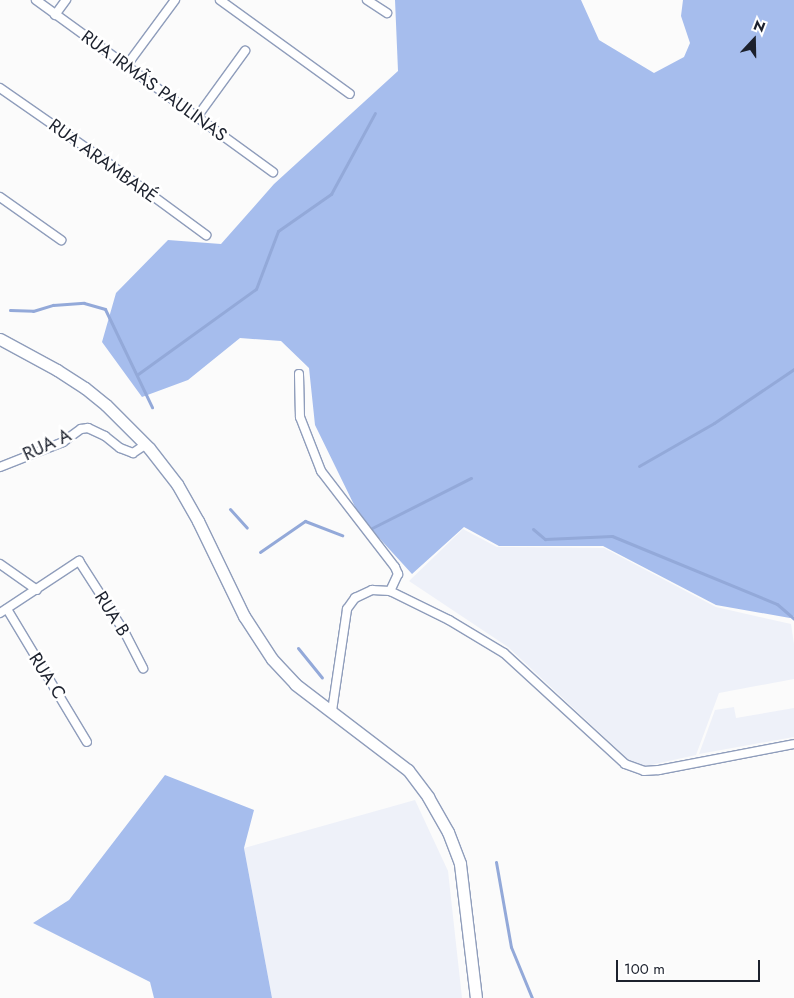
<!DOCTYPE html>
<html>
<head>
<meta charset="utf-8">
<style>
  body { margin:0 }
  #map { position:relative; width:794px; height:998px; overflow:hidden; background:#fbfbfb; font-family:Jost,sans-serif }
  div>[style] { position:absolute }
  .built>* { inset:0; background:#eef1f9 }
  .forest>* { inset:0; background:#a6bded }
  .stream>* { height:3px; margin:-1.5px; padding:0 1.5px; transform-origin:1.5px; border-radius:1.5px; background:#93a9d9 }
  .roads { filter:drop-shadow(1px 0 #8f9dbb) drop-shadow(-1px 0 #8f9dbb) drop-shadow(0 1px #8f9dbb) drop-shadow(0 -1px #8f9dbb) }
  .street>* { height:8px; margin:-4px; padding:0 4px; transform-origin:4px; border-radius:4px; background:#fff }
  .secondary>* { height:11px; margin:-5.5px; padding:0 5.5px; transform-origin:5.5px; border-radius:5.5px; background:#fff }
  span { translate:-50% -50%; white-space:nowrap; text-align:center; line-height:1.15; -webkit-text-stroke:5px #fff; paint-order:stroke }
  .street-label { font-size:18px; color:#1c212d }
  .north { position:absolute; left:729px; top:15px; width:50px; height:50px; -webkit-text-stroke:4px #fff; paint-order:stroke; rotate:21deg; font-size:14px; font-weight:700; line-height:20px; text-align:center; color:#1c212d }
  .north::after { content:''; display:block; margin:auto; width:18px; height:22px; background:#1c212d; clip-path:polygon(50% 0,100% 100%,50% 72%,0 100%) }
  .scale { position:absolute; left:616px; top:960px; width:144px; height:22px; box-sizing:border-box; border:2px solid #1c212d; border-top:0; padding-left:6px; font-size:15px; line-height:18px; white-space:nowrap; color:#1c212d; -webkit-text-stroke:4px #fff; paint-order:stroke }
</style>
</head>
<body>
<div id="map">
  <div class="built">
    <i style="clip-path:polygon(463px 529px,497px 547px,604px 548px,716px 607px,791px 624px,794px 644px,794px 679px,719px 693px,696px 755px,646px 766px,629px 760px,508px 647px,409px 581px)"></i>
    <i style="clip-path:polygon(734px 707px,736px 718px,794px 708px,794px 737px,699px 754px,715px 710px)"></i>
    <i style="clip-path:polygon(415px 800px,448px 871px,462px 998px,272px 998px,244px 848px)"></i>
  </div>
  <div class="forest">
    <i style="clip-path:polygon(395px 0,581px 0,599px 40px,654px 73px,684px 57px,690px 43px,681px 16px,683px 0,794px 0,794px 616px,790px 618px,716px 605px,603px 546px,499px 546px,464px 527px,412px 574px,360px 517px,315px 425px,309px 368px,281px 341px,240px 338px,188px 380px,142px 397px,102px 342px,116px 293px,168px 240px,221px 244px,274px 184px,398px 71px)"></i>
    <i style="clip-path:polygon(165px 775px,254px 810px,244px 848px,272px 998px,154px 998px,150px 982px,33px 923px,69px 900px)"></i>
  </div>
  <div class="stream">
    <i style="left:10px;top:310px;width:23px;rotate:2deg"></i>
    <i style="left:33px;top:311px;width:21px;rotate:-17deg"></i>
    <i style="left:53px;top:305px;width:31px;rotate:-4deg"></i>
    <i style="left:84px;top:303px;width:22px;rotate:16deg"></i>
    <i style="left:105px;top:309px;width:109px;rotate:64.4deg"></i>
    <i style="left:138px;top:374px;width:145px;rotate:-35.8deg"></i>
    <i style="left:256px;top:289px;width:62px;rotate:-69.2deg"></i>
    <i style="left:278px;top:231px;width:65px;rotate:-34.9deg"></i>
    <i style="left:331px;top:194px;width:92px;rotate:-61.5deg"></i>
    <i style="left:639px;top:466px;width:86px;rotate:-29.8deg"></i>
    <i style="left:714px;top:423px;width:97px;rotate:-34deg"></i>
    <i style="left:230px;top:509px;width:25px;rotate:48deg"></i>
    <i style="left:372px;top:528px;width:111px;rotate:-26.8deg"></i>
    <i style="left:533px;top:529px;width:16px;rotate:40deg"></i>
    <i style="left:545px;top:539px;width:67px;rotate:-2.6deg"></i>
    <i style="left:612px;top:536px;width:178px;rotate:22.4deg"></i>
    <i style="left:777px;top:604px;width:23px;rotate:41deg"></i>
    <i style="left:260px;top:552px;width:55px;rotate:-34.6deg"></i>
    <i style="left:305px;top:521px;width:40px;rotate:21deg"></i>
    <i style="left:298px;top:648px;width:38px;rotate:51deg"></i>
    <i style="left:496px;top:862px;width:86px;rotate:80deg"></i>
    <i style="left:511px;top:947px;width:55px;rotate:67.6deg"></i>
  </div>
  <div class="roads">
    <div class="street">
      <i style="left:36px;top:0;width:293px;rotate:36deg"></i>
      <i style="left:220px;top:0;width:160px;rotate:35.9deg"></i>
      <i style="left:367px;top:0;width:24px;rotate:33deg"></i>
      <i style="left:55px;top:15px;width:19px;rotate:-54deg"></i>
      <i style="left:127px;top:65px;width:81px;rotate:-53.6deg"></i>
      <i style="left:0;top:88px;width:131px;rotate:34.8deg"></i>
      <i style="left:108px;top:163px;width:122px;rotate:36.3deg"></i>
      <i style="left:197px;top:117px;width:82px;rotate:-54deg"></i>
      <i style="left:0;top:197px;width:75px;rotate:35.2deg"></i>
      <i style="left:299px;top:374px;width:43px;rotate:88.7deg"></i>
      <i style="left:300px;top:417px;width:58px;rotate:68.7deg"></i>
      <i style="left:321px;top:471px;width:121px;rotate:52.4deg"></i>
      <i style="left:395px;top:567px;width:8px;rotate:67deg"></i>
      <i style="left:398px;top:574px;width:19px;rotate:115deg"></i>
      <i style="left:0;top:467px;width:68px;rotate:-21.6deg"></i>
      <i style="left:63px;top:442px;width:22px;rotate:-36deg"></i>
      <i style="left:81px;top:429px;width:7px;rotate:-8deg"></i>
      <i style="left:88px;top:428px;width:19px;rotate:25deg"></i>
      <i style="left:105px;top:436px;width:19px;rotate:39deg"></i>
      <i style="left:120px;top:448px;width:14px;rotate:21deg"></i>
      <i style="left:133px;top:453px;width:14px;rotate:-34deg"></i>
      <i style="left:0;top:564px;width:45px;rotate:35.1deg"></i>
      <i style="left:7px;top:609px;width:155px;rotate:59deg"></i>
      <i style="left:0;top:613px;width:95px;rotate:-33.4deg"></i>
      <i style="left:79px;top:561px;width:83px;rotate:57.3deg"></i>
      <i style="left:124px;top:631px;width:42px;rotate:62.8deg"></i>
      <i style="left:332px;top:711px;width:103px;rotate:-81.6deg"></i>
      <i style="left:347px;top:609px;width:14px;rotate:-54deg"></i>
      <i style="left:355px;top:598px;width:19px;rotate:-25deg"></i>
      <i style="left:372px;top:590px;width:18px;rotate:3deg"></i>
      <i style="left:390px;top:591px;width:66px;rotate:26.2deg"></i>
      <i style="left:449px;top:620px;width:64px;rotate:31deg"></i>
      <i style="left:504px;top:653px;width:164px;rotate:42.5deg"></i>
      <i style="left:625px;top:764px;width:20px;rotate:20deg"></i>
      <i style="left:644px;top:771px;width:15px;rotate:-4deg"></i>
      <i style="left:659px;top:770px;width:137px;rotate:-10.9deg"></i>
    </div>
    <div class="secondary">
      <i style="left:0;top:339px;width:65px;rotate:28.5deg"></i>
      <i style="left:57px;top:370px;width:33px;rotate:33deg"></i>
      <i style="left:85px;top:388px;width:27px;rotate:39deg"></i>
      <i style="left:106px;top:405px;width:61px;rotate:45deg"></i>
      <i style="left:149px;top:448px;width:46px;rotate:52.1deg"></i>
      <i style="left:177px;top:484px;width:43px;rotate:60.4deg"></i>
      <i style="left:198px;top:521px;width:106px;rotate:64.2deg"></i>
      <i style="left:244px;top:616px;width:51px;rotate:56.9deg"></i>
      <i style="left:272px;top:659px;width:34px;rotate:47deg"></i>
      <i style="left:295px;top:684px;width:142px;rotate:37.3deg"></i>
      <i style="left:408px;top:770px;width:34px;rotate:53deg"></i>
      <i style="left:428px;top:797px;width:40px;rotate:60.3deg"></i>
      <i style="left:448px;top:832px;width:34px;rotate:69deg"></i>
      <i style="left:460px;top:864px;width:135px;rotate:83.2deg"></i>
    </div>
  </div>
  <div class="street-label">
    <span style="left:154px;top:86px;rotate:36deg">RUA IRMÃS PAULINAS</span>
    <span style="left:103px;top:161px;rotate:36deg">RUA ARAMBARÉ</span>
    <span style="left:47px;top:445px;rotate:-25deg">RUA A</span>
    <span style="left:112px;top:614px;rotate:58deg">RUA B</span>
    <span style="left:47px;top:676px;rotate:57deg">RUA C</span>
  </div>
  <div class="north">N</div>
  <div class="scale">100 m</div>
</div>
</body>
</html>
